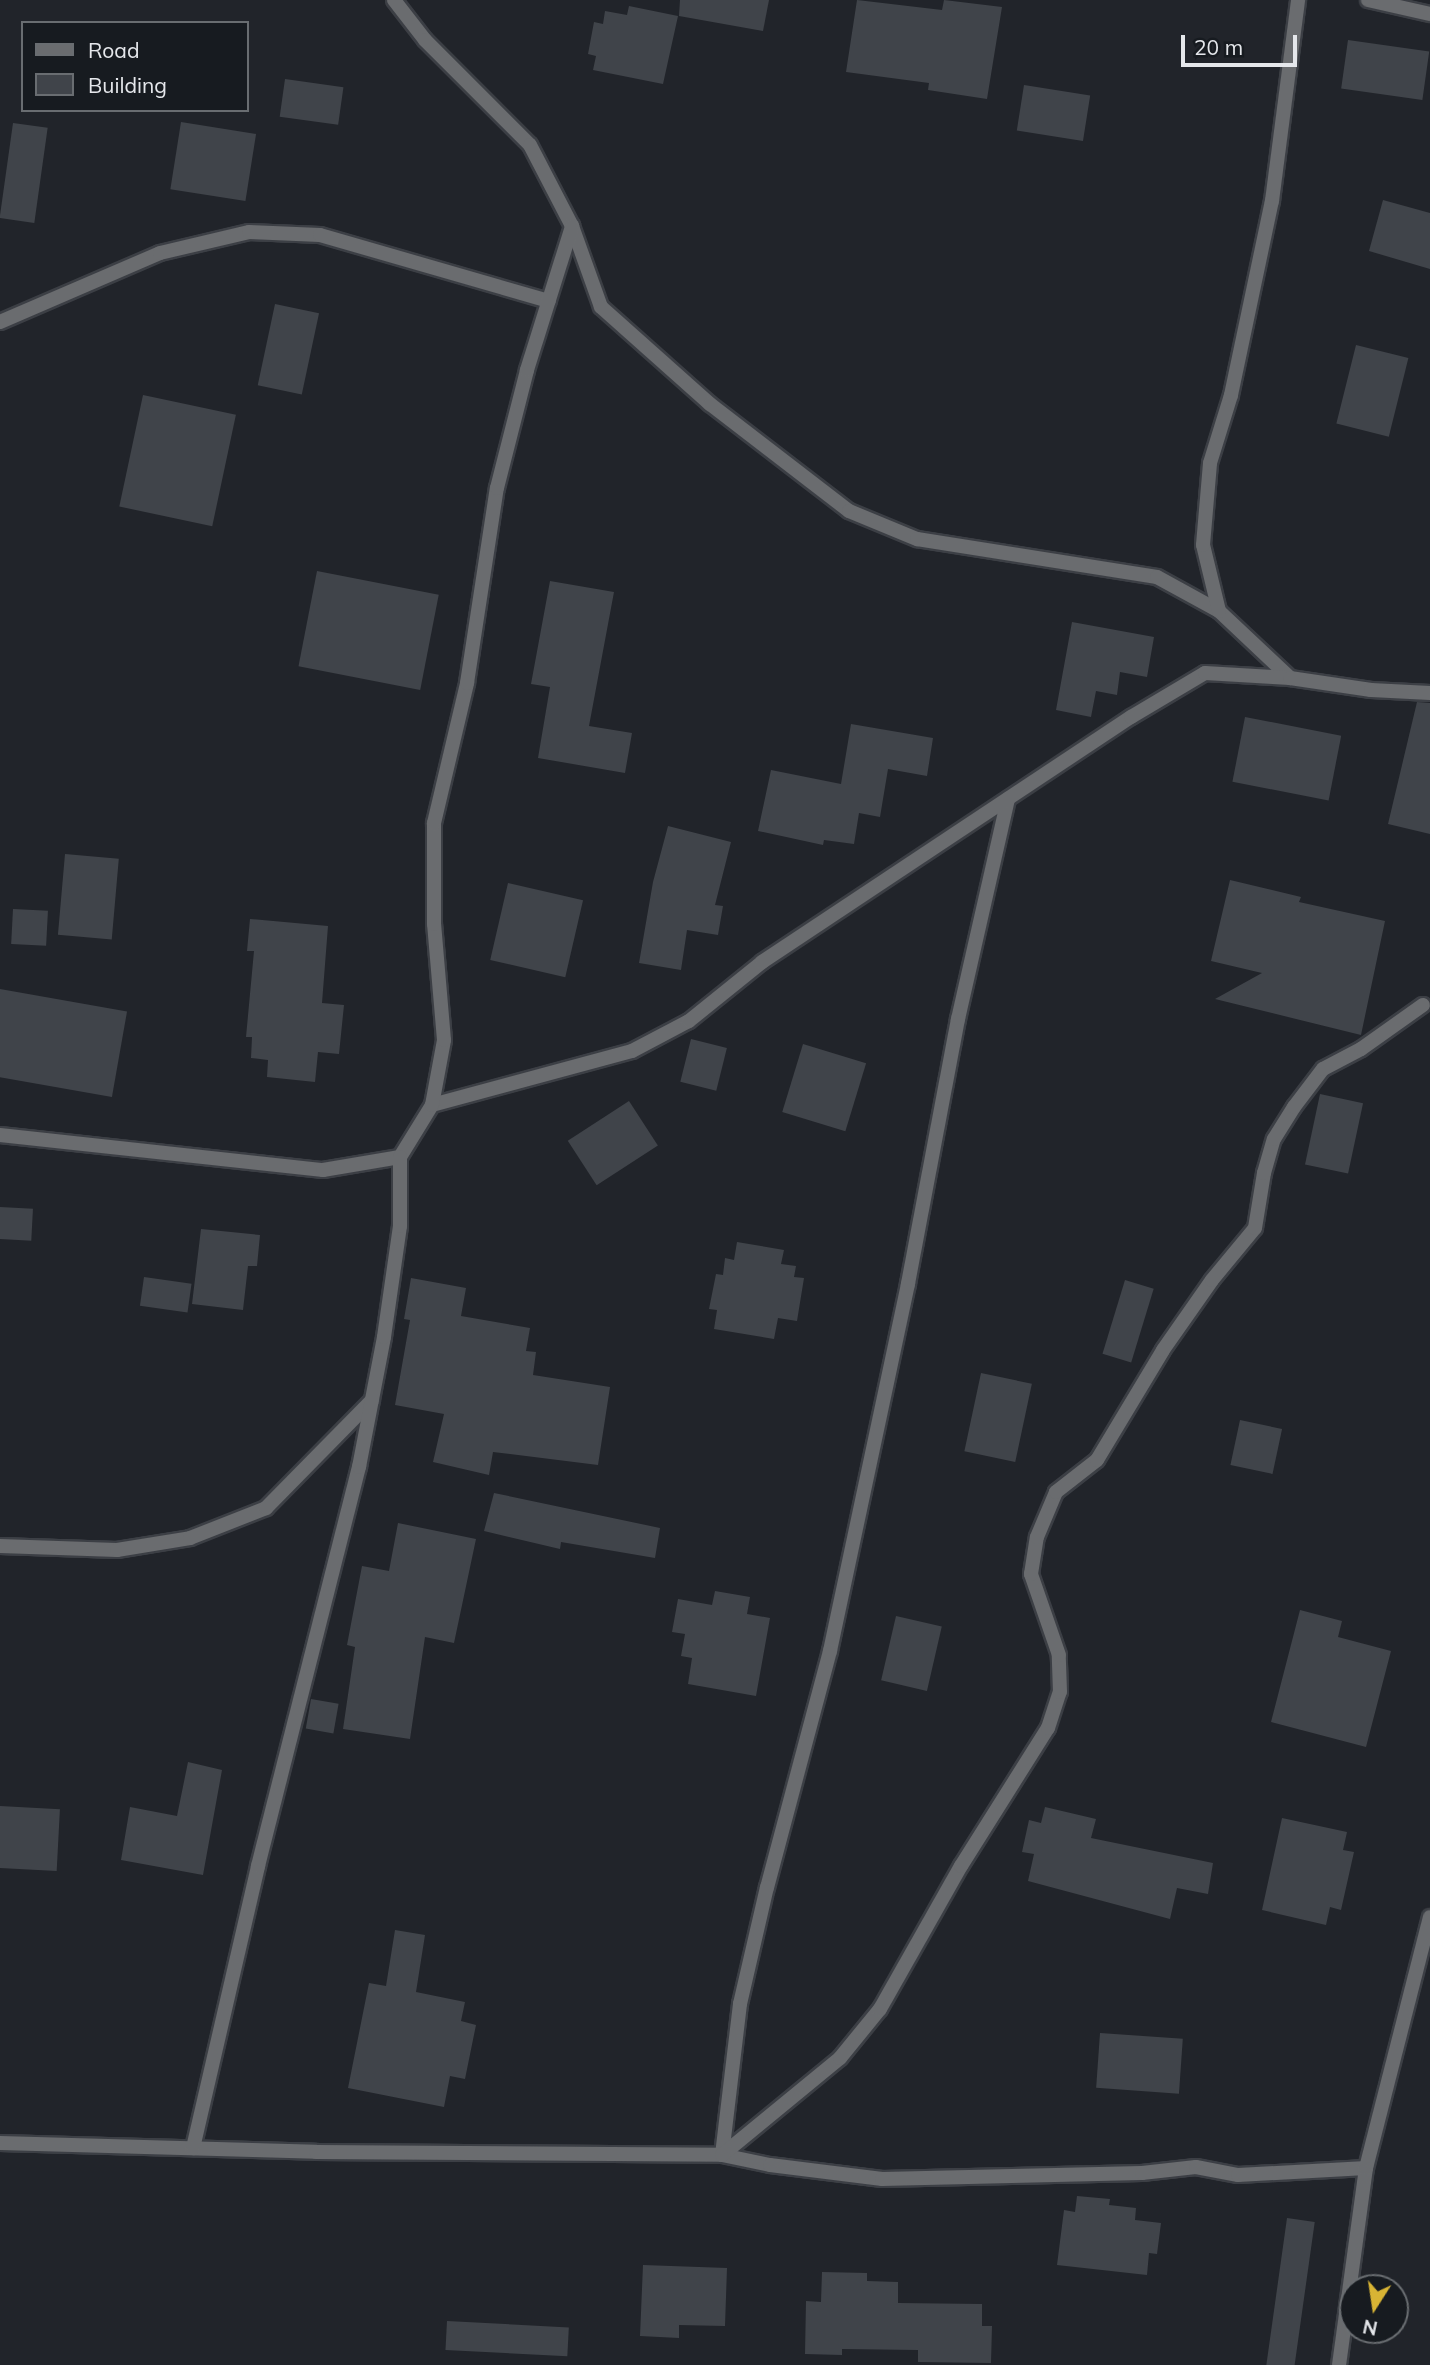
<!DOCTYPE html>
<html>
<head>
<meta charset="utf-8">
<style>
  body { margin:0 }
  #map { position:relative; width:1430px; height:2365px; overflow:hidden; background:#21242a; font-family:Mulish,sans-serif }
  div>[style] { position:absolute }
  .building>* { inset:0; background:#40444a; transform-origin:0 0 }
  .roads { filter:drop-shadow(2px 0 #3c3f45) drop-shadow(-2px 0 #3c3f45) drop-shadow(0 2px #3c3f45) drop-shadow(0 -2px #3c3f45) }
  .street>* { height:14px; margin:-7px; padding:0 7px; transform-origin:7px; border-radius:7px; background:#6a6c6f }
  span { translate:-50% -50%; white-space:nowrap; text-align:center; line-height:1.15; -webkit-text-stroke:5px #171b20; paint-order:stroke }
  .legend { position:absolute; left:21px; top:21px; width:228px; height:91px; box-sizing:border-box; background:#171b20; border:2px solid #696d71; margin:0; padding:9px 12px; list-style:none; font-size:21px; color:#e5e7eb }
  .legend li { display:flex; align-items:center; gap:14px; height:35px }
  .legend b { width:35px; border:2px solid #696d71 }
  .north { position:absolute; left:1339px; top:2274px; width:70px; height:70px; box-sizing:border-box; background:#171b20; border:2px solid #696d71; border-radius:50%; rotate:192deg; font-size:19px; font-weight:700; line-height:28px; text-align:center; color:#e5e7eb }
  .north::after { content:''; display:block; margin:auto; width:24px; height:32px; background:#d8b434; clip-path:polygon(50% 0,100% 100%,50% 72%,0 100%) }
  .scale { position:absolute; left:1181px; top:35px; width:116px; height:32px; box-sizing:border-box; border:4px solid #e5e7eb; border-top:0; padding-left:9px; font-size:21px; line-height:24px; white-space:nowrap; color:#e5e7eb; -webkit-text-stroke:5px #171b20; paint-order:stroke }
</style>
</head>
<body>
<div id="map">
  <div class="building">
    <i style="clip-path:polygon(680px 0,769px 0,763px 31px,679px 16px)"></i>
    <i style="clip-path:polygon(857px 0,942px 10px,944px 0,1002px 7px,987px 99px,928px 90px,929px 83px,846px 72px)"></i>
    <i style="clip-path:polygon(629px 6px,678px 16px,663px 84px,593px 70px,596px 56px,588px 54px,594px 22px,603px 24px,605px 11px,627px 15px)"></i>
    <i style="left:1348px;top:40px;width:82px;height:49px;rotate:8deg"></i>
    <i style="left:285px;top:79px;width:59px;height:38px;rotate:8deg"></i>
    <i style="left:1024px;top:85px;width:67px;height:46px;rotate:9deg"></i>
    <i style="left:181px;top:122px;width:76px;height:68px;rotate:9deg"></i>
    <i style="left:13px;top:123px;width:35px;height:96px;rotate:8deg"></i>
    <i style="clip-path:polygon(1383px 200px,1430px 213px,1430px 269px,1369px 251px)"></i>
    <i style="left:275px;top:304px;width:45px;height:83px;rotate:12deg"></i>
    <i style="left:1356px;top:345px;width:54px;height:81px;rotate:14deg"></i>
    <i style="left:143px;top:395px;width:95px;height:114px;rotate:12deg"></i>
    <i style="left:317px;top:571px;width:124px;height:97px;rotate:11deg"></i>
    <i style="clip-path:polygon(550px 581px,614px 592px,589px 726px,632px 733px,625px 773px,538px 758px,550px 687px,531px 684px)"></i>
    <i style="clip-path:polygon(1072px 622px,1154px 637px,1147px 677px,1120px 672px,1117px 695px,1096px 691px,1091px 717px,1056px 710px)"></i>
    <i style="clip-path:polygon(1417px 702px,1430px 703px,1430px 834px,1388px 824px)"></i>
    <i style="left:1245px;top:717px;width:98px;height:66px;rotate:11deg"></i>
    <i style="clip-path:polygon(851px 724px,933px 738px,927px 776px,888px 769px,880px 817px,859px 813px,854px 844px,824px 840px,823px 845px,758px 831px,771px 770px,841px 784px)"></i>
    <i style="clip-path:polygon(668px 826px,731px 842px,715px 905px,723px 906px,718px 935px,687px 930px,681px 970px,639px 963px,653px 882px)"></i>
    <i style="left:65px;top:854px;width:54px;height:81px;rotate:5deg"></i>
    <i style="clip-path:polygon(1230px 880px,1301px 897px,1299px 902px,1385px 921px,1361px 1035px,1215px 999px,1262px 973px,1211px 961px)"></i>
    <i style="left:508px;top:883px;width:77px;height:79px;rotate:13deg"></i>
    <i style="left:13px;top:909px;width:35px;height:35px;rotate:3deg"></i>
    <i style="clip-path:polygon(250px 919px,328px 926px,322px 1003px,344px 1005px,339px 1054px,318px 1052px,315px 1082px,267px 1077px,268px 1060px,251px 1058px,252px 1037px,246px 1037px,254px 951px,247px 951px)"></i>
    <i style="left:0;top:989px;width:129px;height:87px;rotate:10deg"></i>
    <i style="left:691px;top:1039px;width:37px;height:44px;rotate:14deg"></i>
    <i style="left:803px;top:1044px;width:66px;height:71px;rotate:17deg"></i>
    <i style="left:1320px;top:1094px;width:44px;height:72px;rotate:12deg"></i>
    <i style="left:629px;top:1101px;width:53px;height:73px;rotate:57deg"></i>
    <i style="left:0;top:1207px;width:33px;height:32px;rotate:3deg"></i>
    <i style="clip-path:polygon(201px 1229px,260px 1235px,257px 1266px,248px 1266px,243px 1310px,192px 1304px)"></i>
    <i style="clip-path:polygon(737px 1242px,784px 1250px,781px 1264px,796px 1266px,794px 1277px,804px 1278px,797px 1321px,778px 1318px,774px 1339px,714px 1329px,717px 1310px,709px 1309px,716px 1274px,723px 1275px,725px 1258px,734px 1260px)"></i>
    <i style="left:144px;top:1277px;width:48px;height:29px;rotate:8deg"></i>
    <i style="clip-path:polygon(411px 1278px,466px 1288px,461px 1316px,530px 1328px,526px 1351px,536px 1352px,533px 1375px,610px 1387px,598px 1465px,493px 1452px,489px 1475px,433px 1462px,444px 1414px,395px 1405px,410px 1320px,404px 1319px)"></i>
    <i style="left:1125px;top:1280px;width:30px;height:77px;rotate:17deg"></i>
    <i style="left:981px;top:1373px;width:52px;height:80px;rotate:12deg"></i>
    <i style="left:1240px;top:1420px;width:43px;height:46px;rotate:12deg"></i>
    <i style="clip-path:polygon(494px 1493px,660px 1528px,655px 1558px,561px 1542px,560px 1549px,484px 1531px)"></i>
    <i style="clip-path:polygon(398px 1523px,476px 1539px,454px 1643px,425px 1637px,410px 1739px,343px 1729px,355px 1647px,347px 1645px,362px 1566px,389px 1571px)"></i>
    <i style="clip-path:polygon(715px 1591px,750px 1597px,747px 1614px,770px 1618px,756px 1696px,688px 1684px,692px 1658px,681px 1656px,685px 1634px,672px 1632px,678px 1599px,712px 1605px)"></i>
    <i style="clip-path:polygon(1300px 1610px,1342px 1621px,1338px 1637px,1391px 1651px,1366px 1747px,1271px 1722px)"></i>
    <i style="left:896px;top:1616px;width:47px;height:66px;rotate:13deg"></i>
    <i style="left:311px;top:1699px;width:28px;height:30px;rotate:10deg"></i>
    <i style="clip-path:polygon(188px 1762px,222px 1770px,203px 1875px,121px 1860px,130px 1807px,177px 1816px)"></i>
    <i style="left:0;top:1806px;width:60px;height:62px;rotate:3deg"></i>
    <i style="clip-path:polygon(1045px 1807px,1096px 1819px,1091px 1838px,1213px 1863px,1208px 1894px,1177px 1888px,1170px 1919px,1028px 1881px,1034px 1854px,1022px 1852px,1029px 1820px,1041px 1823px)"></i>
    <i style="clip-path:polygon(1282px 1818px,1347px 1832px,1343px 1850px,1354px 1852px,1341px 1910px,1330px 1907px,1326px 1925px,1262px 1910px)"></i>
    <i style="clip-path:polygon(395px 1930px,425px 1935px,416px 1992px,465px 2002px,461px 2021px,476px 2025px,465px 2079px,450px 2076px,444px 2107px,348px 2088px,369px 1983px,386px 1986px)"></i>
    <i style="left:1100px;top:2033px;width:83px;height:55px;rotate:4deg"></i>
    <i style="clip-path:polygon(1077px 2196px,1110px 2199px,1109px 2205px,1136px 2208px,1135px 2220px,1161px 2223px,1157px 2254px,1149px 2253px,1147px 2275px,1057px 2265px,1064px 2210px,1075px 2212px)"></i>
    <i style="left:1287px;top:2218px;width:28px;height:149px;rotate:8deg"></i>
    <i style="clip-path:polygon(643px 2265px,727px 2268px,725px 2326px,679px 2325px,679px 2338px,640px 2336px)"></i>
    <i style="clip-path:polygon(822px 2272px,867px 2273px,867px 2281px,898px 2282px,898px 2303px,982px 2304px,982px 2326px,992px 2326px,991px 2363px,918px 2362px,918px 2350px,842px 2349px,842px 2355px,805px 2354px,806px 2301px,821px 2302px)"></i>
    <i style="left:447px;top:2321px;width:122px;height:29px;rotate:3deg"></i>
  </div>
  <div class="roads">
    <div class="street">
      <i style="left:394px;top:0;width:51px;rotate:52.2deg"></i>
      <i style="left:425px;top:40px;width:148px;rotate:45deg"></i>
      <i style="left:530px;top:145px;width:91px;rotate:62.6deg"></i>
      <i style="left:572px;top:226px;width:86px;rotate:70.3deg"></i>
      <i style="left:601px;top:307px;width:146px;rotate:41.7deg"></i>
      <i style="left:710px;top:404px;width:175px;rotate:37.6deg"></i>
      <i style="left:849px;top:511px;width:74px;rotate:22.4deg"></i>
      <i style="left:917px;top:539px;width:243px;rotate:9deg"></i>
      <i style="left:1157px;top:577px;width:71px;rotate:28.7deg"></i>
      <i style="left:1219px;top:611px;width:98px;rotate:43.3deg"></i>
      <i style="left:1368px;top:0;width:64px;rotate:12.7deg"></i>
      <i style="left:0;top:322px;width:174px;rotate:-23.3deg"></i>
      <i style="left:160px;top:253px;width:91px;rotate:-13.3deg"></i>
      <i style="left:249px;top:232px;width:71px;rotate:2.4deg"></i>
      <i style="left:320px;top:235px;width:238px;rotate:16.1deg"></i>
      <i style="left:1219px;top:611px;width:68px;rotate:-103.6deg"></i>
      <i style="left:1203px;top:545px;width:82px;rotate:-85.1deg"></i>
      <i style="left:1210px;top:463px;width:71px;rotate:-72.8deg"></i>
      <i style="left:1231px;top:395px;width:198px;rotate:-78.1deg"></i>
      <i style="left:1272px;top:201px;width:203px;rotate:-82.6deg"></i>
      <i style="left:1008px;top:799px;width:226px;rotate:102.8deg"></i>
      <i style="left:958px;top:1019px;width:270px;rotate:100.7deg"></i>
      <i style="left:908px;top:1284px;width:375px;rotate:102deg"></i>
      <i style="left:830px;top:1651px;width:244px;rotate:104.9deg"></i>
      <i style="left:767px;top:1887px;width:120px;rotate:103deg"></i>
      <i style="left:740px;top:2004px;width:152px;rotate:96.8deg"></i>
      <i style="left:722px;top:2155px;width:49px;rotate:11.8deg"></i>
      <i style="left:770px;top:2165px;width:113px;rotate:7.1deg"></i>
      <i style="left:882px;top:2179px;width:260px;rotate:-1.3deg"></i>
      <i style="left:1142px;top:2173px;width:54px;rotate:-6.3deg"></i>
      <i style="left:1196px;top:2167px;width:43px;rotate:10.8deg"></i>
      <i style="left:1238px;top:2175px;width:128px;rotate:-3.1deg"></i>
      <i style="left:432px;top:1105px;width:207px;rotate:-15.1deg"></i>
      <i style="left:632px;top:1051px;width:64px;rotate:-27.8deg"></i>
      <i style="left:689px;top:1021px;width:94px;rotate:-38.9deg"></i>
      <i style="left:762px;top:962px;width:443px;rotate:-33.6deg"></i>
      <i style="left:1131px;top:717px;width:86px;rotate:-30.7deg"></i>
      <i style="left:1205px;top:673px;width:85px;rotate:3.4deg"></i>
      <i style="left:1290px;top:678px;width:82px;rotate:8.4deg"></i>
      <i style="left:1371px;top:690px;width:59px;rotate:2.9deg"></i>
      <i style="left:0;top:1135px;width:325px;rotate:6.2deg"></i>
      <i style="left:323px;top:1170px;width:78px;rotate:-9.6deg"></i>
      <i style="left:400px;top:1157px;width:61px;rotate:-58.4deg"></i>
      <i style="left:432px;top:1105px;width:66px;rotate:-79.5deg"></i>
      <i style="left:444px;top:1040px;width:116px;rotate:-94.9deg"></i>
      <i style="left:434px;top:924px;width:101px;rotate:-90deg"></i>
      <i style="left:434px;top:823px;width:144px;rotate:-76.7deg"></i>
      <i style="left:467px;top:683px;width:197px;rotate:-81.3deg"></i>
      <i style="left:497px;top:488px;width:122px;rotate:-75.7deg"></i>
      <i style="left:527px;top:370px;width:151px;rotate:-72.6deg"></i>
      <i style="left:0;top:1546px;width:117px;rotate:2deg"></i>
      <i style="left:117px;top:1550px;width:74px;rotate:-9.3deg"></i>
      <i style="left:190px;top:1538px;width:82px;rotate:-21.5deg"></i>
      <i style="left:266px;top:1508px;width:151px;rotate:-45.5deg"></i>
      <i style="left:0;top:2143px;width:316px;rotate:1.6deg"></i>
      <i style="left:316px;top:2152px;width:406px;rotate:0.4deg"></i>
      <i style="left:722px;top:2155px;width:153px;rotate:-39.4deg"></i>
      <i style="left:840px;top:2058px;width:63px;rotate:-50.8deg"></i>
      <i style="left:880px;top:2009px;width:164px;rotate:-60.5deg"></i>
      <i style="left:961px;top:1866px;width:163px;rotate:-57.8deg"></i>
      <i style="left:1048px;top:1728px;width:38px;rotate:-72deg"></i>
      <i style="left:1060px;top:1692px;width:37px;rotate:-92deg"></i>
      <i style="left:1059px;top:1655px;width:86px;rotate:-109.1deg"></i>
      <i style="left:1031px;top:1574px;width:37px;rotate:-81deg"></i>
      <i style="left:1037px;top:1537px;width:49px;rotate:-67.1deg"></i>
      <i style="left:1056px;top:1492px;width:52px;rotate:-38deg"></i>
      <i style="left:1097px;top:1460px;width:128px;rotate:-59deg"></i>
      <i style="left:1163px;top:1350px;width:85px;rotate:-55deg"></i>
      <i style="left:1212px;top:1280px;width:67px;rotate:-50.4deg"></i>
      <i style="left:1255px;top:1228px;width:56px;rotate:-80.7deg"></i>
      <i style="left:1264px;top:1173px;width:35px;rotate:-74deg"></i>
      <i style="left:1274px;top:1139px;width:38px;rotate:-58deg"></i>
      <i style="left:1294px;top:1107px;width:48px;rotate:-52.7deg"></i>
      <i style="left:1323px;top:1069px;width:43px;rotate:-27.8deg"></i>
      <i style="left:1361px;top:1049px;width:76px;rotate:-35.4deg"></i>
      <i style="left:193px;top:2148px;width:289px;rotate:-77deg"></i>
      <i style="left:258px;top:1866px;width:412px;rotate:-75.8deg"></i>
      <i style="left:359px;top:1467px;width:132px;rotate:-79.1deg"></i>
      <i style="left:384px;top:1337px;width:112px;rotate:-81.8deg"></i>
      <i style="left:400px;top:1226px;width:69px;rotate:-90deg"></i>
      <i style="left:1339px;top:2365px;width:199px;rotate:-82.2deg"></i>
      <i style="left:1366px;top:2168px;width:259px;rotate:-75.7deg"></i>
    </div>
  </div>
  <ul class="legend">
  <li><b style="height:9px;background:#6a6c6f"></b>Road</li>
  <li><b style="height:19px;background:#40444a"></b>Building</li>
  </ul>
  <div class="north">N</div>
  <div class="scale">20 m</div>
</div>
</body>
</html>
